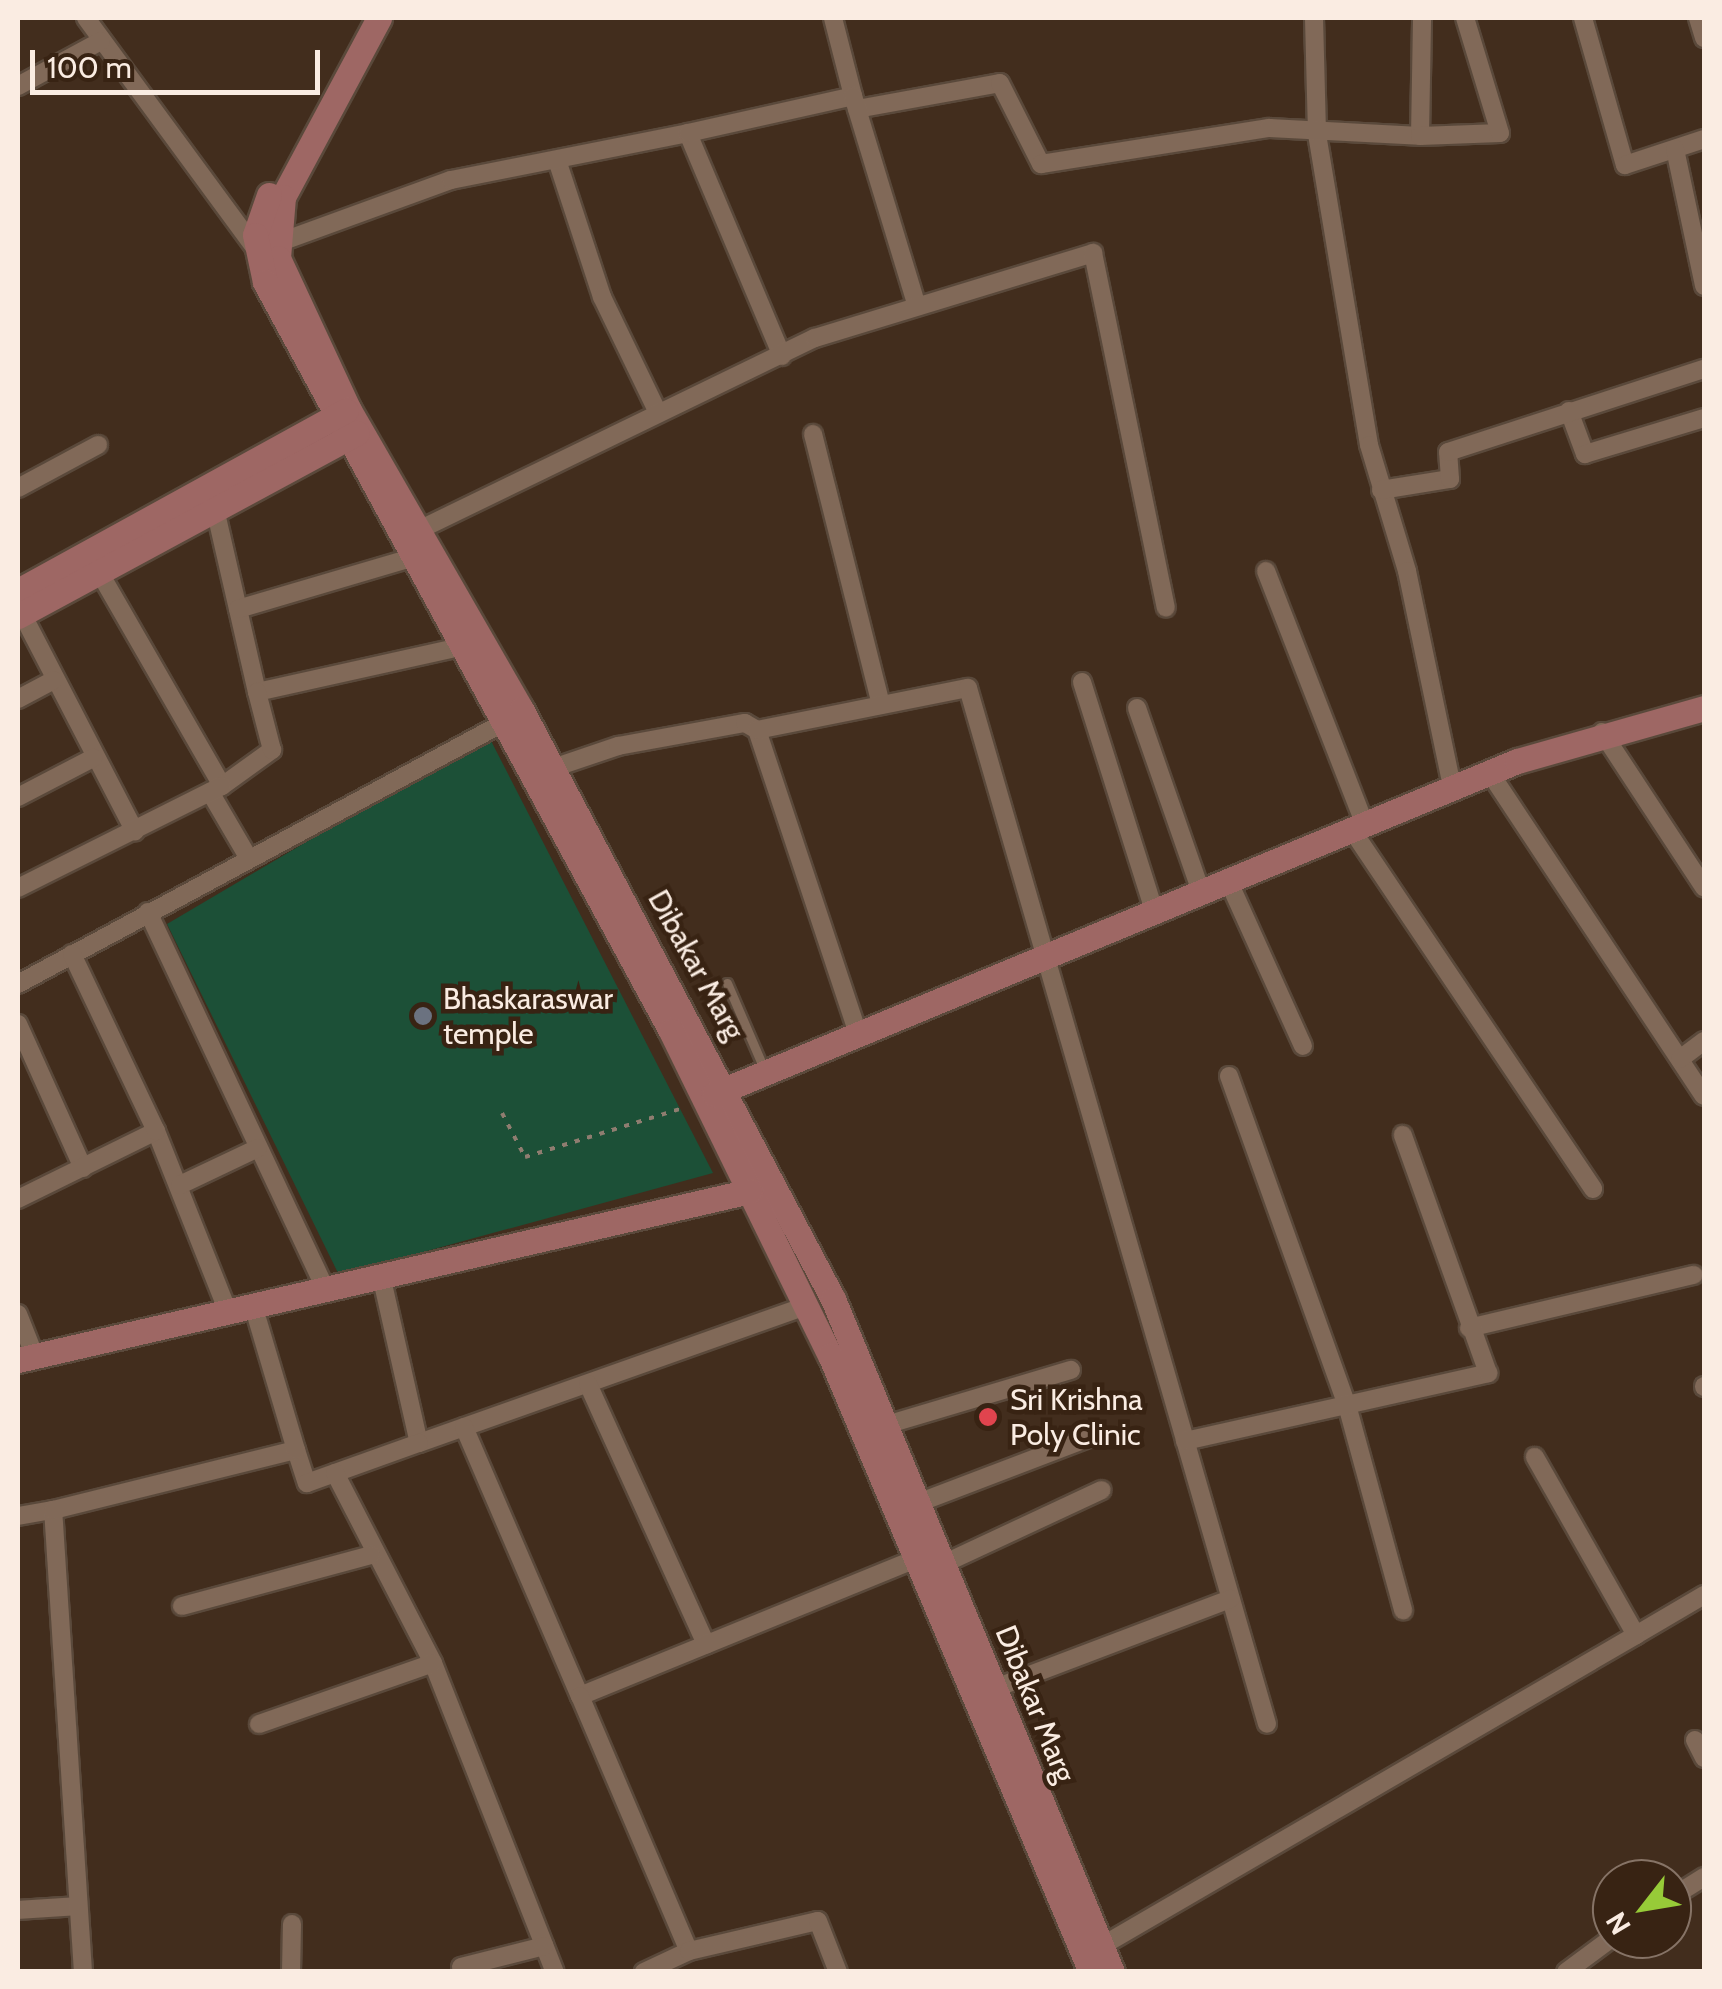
<!DOCTYPE html>
<html>
<head>
<meta charset="utf-8">
<style>
  body { margin:0 }
  #map { position:relative; width:1722px; height:1989px; overflow:hidden; background:#422d1d; font-family:Cabin,sans-serif }
  div>[style] { position:absolute }
  .green>* { inset:0; background:#1c5037 }
  .path>* { height:4px; margin-top:-2px; transform-origin:0; background:repeating-linear-gradient(90deg,#8f7d70 0 5px,transparent 0 13px) }
  .roads { filter:drop-shadow(2px 0 #5a493b) drop-shadow(-2px 0 #5a493b) drop-shadow(0 2px #5a493b) drop-shadow(0 -2px #5a493b) }
  .lane>* { height:9px; margin:-4.5px; padding:0 4.5px; transform-origin:4.5px; border-radius:4.5px; background:#816958 }
  .street>* { height:18px; margin:-9px; padding:0 9px; transform-origin:9px; border-radius:9px; background:#816958 }
  .secondary>* { height:25px; margin:-12.5px; padding:0 12.5px; transform-origin:12.5px; border-radius:12.5px; background:#9e6764 }
  .dots>* { width:28px; height:28px; translate:-50% -50%; box-sizing:border-box; border:5px solid #382313; border-radius:50% }
  span { translate:-50% -50%; white-space:nowrap; text-align:center; line-height:1.15; -webkit-text-stroke:9px #382313; paint-order:stroke }
  .street-label { font-size:30px; color:#faece2 }
  .poi-label { font-size:30px; color:#faece2 }
  .left { translate:0 -50%; text-align:left }
  .frame { position:absolute; inset:0; border:20px solid #faece2; pointer-events:none }
  .north { position:absolute; left:1592px; top:1859px; width:100px; height:100px; box-sizing:border-box; background:#382313; border:2px solid #867366; border-radius:50%; rotate:239deg; font-size:28px; font-weight:700; line-height:40px; text-align:center; color:#faece2 }
  .north::after { content:''; display:block; margin:auto; width:35px; height:45px; background:#97cb38; clip-path:polygon(50% 0,100% 100%,50% 72%,0 100%) }
  .scale { position:absolute; left:30px; top:50px; width:290px; height:45px; box-sizing:border-box; border:5px solid #faece2; border-top:0; padding-left:12px; font-size:30px; line-height:35px; white-space:nowrap; color:#faece2; -webkit-text-stroke:8px #382313; paint-order:stroke }
</style>
</head>
<body>
<div id="map">
  <div class="green">
    <i style="clip-path:polygon(488px 735px,713px 1173px,339px 1275px,167px 924px)"></i>
  </div>
  <div class="path">
    <i style="left:502px;top:1113px;width:50px;rotate:62.4deg"></i>
    <i style="left:525px;top:1157px;width:165px;rotate:-17.2deg"></i>
  </div>
  <div class="roads">
    <div class="lane">
      <i style="left:727px;top:983px;width:94px;rotate:66.7deg"></i>
    </div>
    <div class="street">
      <i style="left:86px;top:18px;width:285px;rotate:53.7deg"></i>
      <i style="left:833px;top:18px;width:81px;rotate:75.6deg"></i>
      <i style="left:1314px;top:18px;width:116px;rotate:88.5deg"></i>
      <i style="left:1317px;top:134px;width:315px;rotate:80.5deg"></i>
      <i style="left:1369px;top:445px;width:132px;rotate:73.2deg"></i>
      <i style="left:1407px;top:571px;width:221px;rotate:78.2deg"></i>
      <i style="left:1583px;top:18px;width:153px;rotate:74.1deg"></i>
      <i style="left:1625px;top:165px;width:83px;rotate:-18.2deg"></i>
      <i style="left:1698px;top:18px;width:21px;rotate:73deg"></i>
      <i style="left:18px;top:86px;width:94px;rotate:-28.5deg"></i>
      <i style="left:857px;top:109px;width:145px;rotate:-10.3deg"></i>
      <i style="left:1000px;top:83px;width:91px;rotate:63.2deg"></i>
      <i style="left:1041px;top:164px;width:231px;rotate:-9deg"></i>
      <i style="left:1269px;top:128px;width:151px;rotate:3deg"></i>
      <i style="left:1420px;top:136px;width:118px;rotate:-89deg"></i>
      <i style="left:1420px;top:136px;width:80px;rotate:-2.1deg"></i>
      <i style="left:1500px;top:133px;width:120px;rotate:-106.9deg"></i>
      <i style="left:1675px;top:149px;width:140px;rotate:78deg"></i>
      <i style="left:557px;top:160px;width:144px;rotate:71.8deg"></i>
      <i style="left:602px;top:297px;width:127px;rotate:64.2deg"></i>
      <i style="left:275px;top:244px;width:187px;rotate:-20deg"></i>
      <i style="left:451px;top:180px;width:242px;rotate:-11.2deg"></i>
      <i style="left:782px;top:356px;width:242px;rotate:-112.9deg"></i>
      <i style="left:688px;top:133px;width:169px;rotate:-12.6deg"></i>
      <i style="left:853px;top:96px;width:217px;rotate:73.1deg"></i>
      <i style="left:1569px;top:411px;width:46px;rotate:69.6deg"></i>
      <i style="left:1585px;top:454px;width:124px;rotate:-16.8deg"></i>
      <i style="left:813px;top:434px;width:279px;rotate:75.9deg"></i>
      <i style="left:18px;top:488px;width:91px;rotate:-28.3deg"></i>
      <i style="left:1381px;top:490px;width:70px;rotate:-9.1deg"></i>
      <i style="left:1450px;top:479px;width:27px;rotate:-94deg"></i>
      <i style="left:1448px;top:452px;width:269px;rotate:-18deg"></i>
      <i style="left:213px;top:500px;width:197px;rotate:77.1deg"></i>
      <i style="left:257px;top:692px;width:208px;rotate:-12.5deg"></i>
      <i style="left:419px;top:530px;width:440px;rotate:-25.9deg"></i>
      <i style="left:815px;top:338px;width:291px;rotate:-17deg"></i>
      <i style="left:1093px;top:253px;width:362px;rotate:78.4deg"></i>
      <i style="left:94px;top:563px;width:257px;rotate:60.1deg"></i>
      <i style="left:222px;top:786px;width:62px;rotate:-35.8deg"></i>
      <i style="left:272px;top:750px;width:60px;rotate:-104.5deg"></i>
      <i style="left:1266px;top:571px;width:270px;rotate:68.7deg"></i>
      <i style="left:18px;top:606px;width:254px;rotate:62.6deg"></i>
      <i style="left:238px;top:609px;width:180px;rotate:-16.4deg"></i>
      <i style="left:1082px;top:682px;width:242px;rotate:72.5deg"></i>
      <i style="left:18px;top:699px;width:40px;rotate:-28deg"></i>
      <i style="left:1137px;top:708px;width:195px;rotate:70.8deg"></i>
      <i style="left:757px;top:730px;width:316px;rotate:71.6deg"></i>
      <i style="left:1602px;top:732px;width:186px;rotate:56.7deg"></i>
      <i style="left:553px;top:768px;width:69px;rotate:-18.7deg"></i>
      <i style="left:618px;top:746px;width:129px;rotate:-10.3deg"></i>
      <i style="left:745px;top:723px;width:14px;rotate:30deg"></i>
      <i style="left:757px;top:730px;width:215px;rotate:-11.3deg"></i>
      <i style="left:968px;top:688px;width:1078px;rotate:73.9deg"></i>
      <i style="left:1490px;top:773px;width:387px;rotate:56.5deg"></i>
      <i style="left:210px;top:792px;width:75px;rotate:59.7deg"></i>
      <i style="left:18px;top:797px;width:85px;rotate:-27.5deg"></i>
      <i style="left:1350px;top:827px;width:436px;rotate:56.1deg"></i>
      <i style="left:1228px;top:880px;width:182px;rotate:65.7deg"></i>
      <i style="left:18px;top:888px;width:228px;rotate:-26.6deg"></i>
      <i style="left:148px;top:912px;width:416px;rotate:64.8deg"></i>
      <i style="left:18px;top:984px;width:551px;rotate:-28.29deg"></i>
      <i style="left:18px;top:1024px;width:158px;rotate:65.7deg"></i>
      <i style="left:1680px;top:1059px;width:30px;rotate:-37deg"></i>
      <i style="left:1229px;top:1076px;width:350px;rotate:70.3deg"></i>
      <i style="left:1347px;top:1405px;width:213px;rotate:74.7deg"></i>
      <i style="left:156px;top:1131px;width:195px;rotate:68.3deg"></i>
      <i style="left:180px;top:1185px;width:86px;rotate:-25.4deg"></i>
      <i style="left:18px;top:1199px;width:154px;rotate:-26.2deg"></i>
      <i style="left:156px;top:1131px;width:196px;rotate:-115.4deg"></i>
      <i style="left:381px;top:1275px;width:172px;rotate:77.3deg"></i>
      <i style="left:419px;top:1443px;width:411px;rotate:-19.5deg"></i>
      <i style="left:18px;top:1314px;width:46px;rotate:68.4deg"></i>
      <i style="left:1469px;top:1328px;width:231px;rotate:-13.3deg"></i>
      <i style="left:588px;top:1384px;width:286px;rotate:65.6deg"></i>
      <i style="left:1704px;top:1386px;width:1px;rotate:90deg"></i>
      <i style="left:886px;top:1425px;width:193px;rotate:-16.6deg"></i>
      <i style="left:464px;top:1427px;width:293px;rotate:66.7deg"></i>
      <i style="left:580px;top:1696px;width:373px;rotate:-22.2deg"></i>
      <i style="left:1185px;top:1441px;width:311px;rotate:-12.6deg"></i>
      <i style="left:1488px;top:1373px;width:253px;rotate:-109.7deg"></i>
      <i style="left:296px;top:1450px;width:35px;rotate:72deg"></i>
      <i style="left:307px;top:1483px;width:119px;rotate:-19.7deg"></i>
      <i style="left:335px;top:1473px;width:214px;rotate:62.7deg"></i>
      <i style="left:433px;top:1663px;width:332px;rotate:68.5deg"></i>
      <i style="left:918px;top:1503px;width:187px;rotate:-20.9deg"></i>
      <i style="left:18px;top:1516px;width:36px;rotate:-10deg"></i>
      <i style="left:943px;top:1564px;width:175px;rotate:-25deg"></i>
      <i style="left:182px;top:1606px;width:196px;rotate:-15.1deg"></i>
      <i style="left:1636px;top:1635px;width:79px;rotate:-30.5deg"></i>
      <i style="left:993px;top:1689px;width:254px;rotate:-20.8deg"></i>
      <i style="left:580px;top:1696px;width:277px;rotate:66.9deg"></i>
      <i style="left:689px;top:1951px;width:50px;rotate:155deg"></i>
      <i style="left:259px;top:1724px;width:184px;rotate:-19.3deg"></i>
      <i style="left:1695px;top:1740px;width:20px;rotate:63deg"></i>
      <i style="left:1672px;top:1897px;width:38px;rotate:-32deg"></i>
      <i style="left:18px;top:1910px;width:60px;rotate:-3.8deg"></i>
      <i style="left:1100px;top:1947px;width:620px;rotate:-30.2deg"></i>
      <i style="left:1636px;top:1635px;width:205px;rotate:-119.6deg"></i>
      <i style="left:689px;top:1951px;width:132px;rotate:-13.1deg"></i>
      <i style="left:818px;top:1921px;width:55px;rotate:68.6deg"></i>
      <i style="left:461px;top:1967px;width:86px;rotate:-14.2deg"></i>
      <i style="left:83px;top:1972px;width:463px;rotate:-93.7deg"></i>
      <i style="left:53px;top:1510px;width:250px;rotate:-13.9deg"></i>
      <i style="left:296px;top:1450px;width:151px;rotate:-106.5deg"></i>
      <i style="left:291px;top:1972px;width:48px;rotate:-88.8deg"></i>
      <i style="left:1566px;top:1972px;width:57px;rotate:-36.5deg"></i>
    </div>
    <div class="secondary">
      <i style="left:379px;top:18px;width:203px;rotate:118.2deg"></i>
      <i style="left:283px;top:197px;width:61px;rotate:94.7deg"></i>
      <i style="left:278px;top:258px;width:168px;rotate:65deg"></i>
      <i style="left:349px;top:410px;width:345px;rotate:60.1deg"></i>
      <i style="left:521px;top:709px;width:667px;rotate:62.13deg"></i>
      <i style="left:833px;top:1299px;width:729px;rotate:67.48deg"></i>
      <i style="left:269px;top:195px;width:42px;rotate:109.3deg"></i>
      <i style="left:255px;top:235px;width:48px;rotate:78deg"></i>
      <i style="left:265px;top:282px;width:852px;rotate:61.54deg"></i>
      <i style="left:671px;top:1031px;width:361px;rotate:63.9deg"></i>
      <i style="left:830px;top:1355px;width:670px;rotate:67.07deg"></i>
      <i style="left:18px;top:591px;width:374px;rotate:-28.8deg"></i>
      <i style="left:18px;top:616px;width:385px;rotate:-28.4deg"></i>
      <i style="left:714px;top:1094px;width:869px;rotate:-22.52deg"></i>
      <i style="left:1517px;top:761px;width:194px;rotate:-15.8deg"></i>
      <i style="left:18px;top:1360px;width:751px;rotate:-13deg"></i>
    </div>
  </div>
  <div class="dots">
    <i style="left:423px;top:1016px;background:#6b7280"></i>
    <i style="left:988px;top:1417px;background:#e0444e"></i>
  </div>
  <div class="street-label">
    <span style="left:696px;top:965px;rotate:61deg">Dibakar Marg</span>
    <span style="left:1035px;top:1704px;rotate:68deg">Dibakar Marg</span>
  </div>
  <div class="poi-label">
    <span class="left" style="left:443px;top:1016px">Bhaskaraswar<br>temple</span>
    <span class="left" style="left:1010px;top:1417px">Sri Krishna<br>Poly Clinic</span>
  </div>
  <div class="frame"></div>
  <div class="north">N</div>
  <div class="scale">100 m</div>
</div>
</body>
</html>
